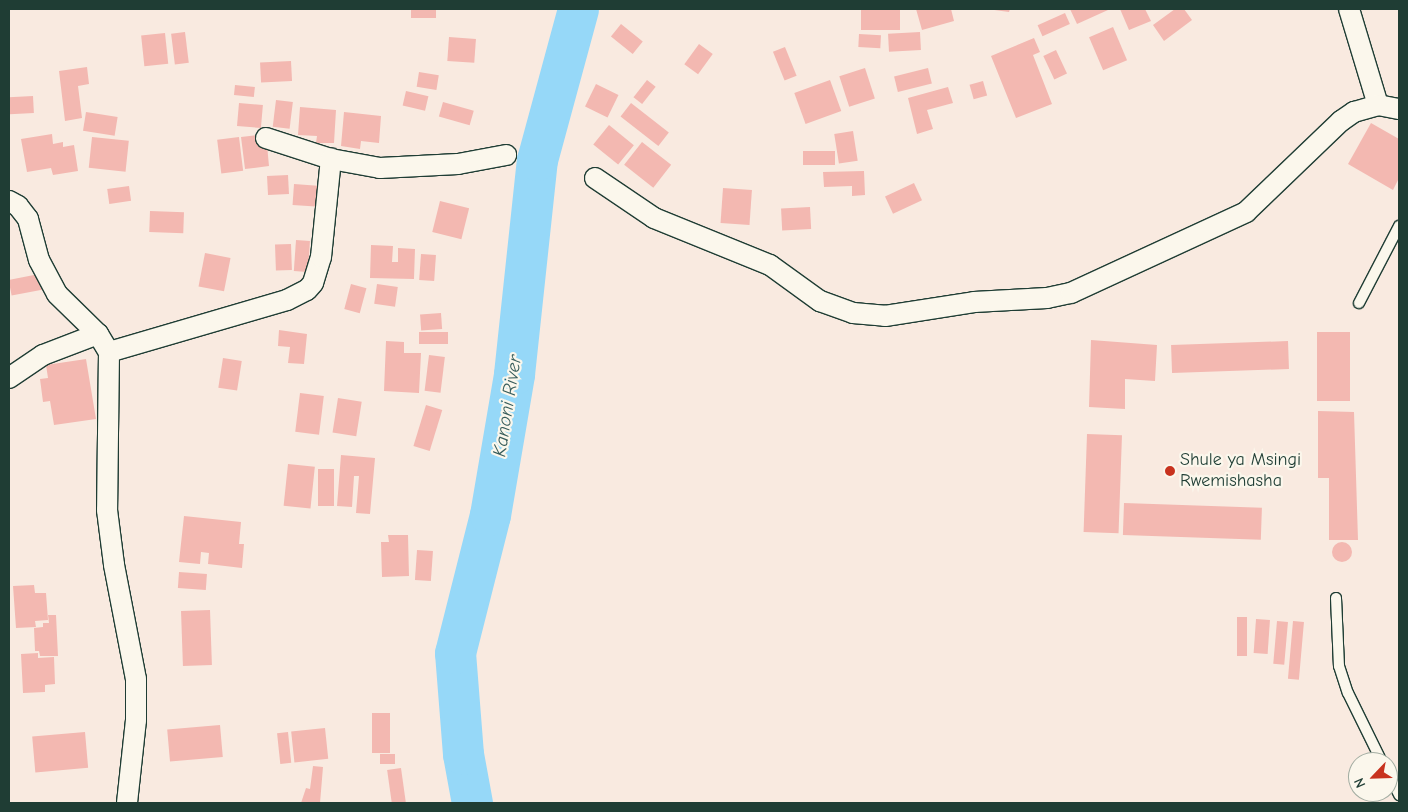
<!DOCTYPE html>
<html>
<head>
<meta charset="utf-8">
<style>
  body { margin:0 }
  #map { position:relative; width:1408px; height:812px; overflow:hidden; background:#f9eae0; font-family:"Comic Neue",sans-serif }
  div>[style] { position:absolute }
  .river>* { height:41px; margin:-20.5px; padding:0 20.5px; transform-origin:20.5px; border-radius:20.5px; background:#96d8f8 }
  .building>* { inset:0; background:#f3b8b1; transform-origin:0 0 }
  .round { border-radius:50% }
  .roads { filter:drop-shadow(1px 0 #1f3d34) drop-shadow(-1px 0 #1f3d34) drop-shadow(0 1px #1f3d34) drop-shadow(0 -1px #1f3d34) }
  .service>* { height:10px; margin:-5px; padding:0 5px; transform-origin:5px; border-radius:5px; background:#fbf7ec }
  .minor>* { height:20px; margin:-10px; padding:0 10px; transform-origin:10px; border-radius:10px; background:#fbf7ec }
  .dots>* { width:14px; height:14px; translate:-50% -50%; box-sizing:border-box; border:2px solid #fbf7ec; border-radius:50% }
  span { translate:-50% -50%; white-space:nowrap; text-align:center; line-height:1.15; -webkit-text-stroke:4.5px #fbf7ec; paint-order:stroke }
  .poi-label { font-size:18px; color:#1f3d34 }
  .left { translate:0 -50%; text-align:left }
  .water-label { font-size:19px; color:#375c5b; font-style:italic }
  .frame { position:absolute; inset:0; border:10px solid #1f3d34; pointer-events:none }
  .north { position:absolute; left:1348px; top:752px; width:50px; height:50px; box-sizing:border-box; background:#fbf7ec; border:1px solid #a3ada2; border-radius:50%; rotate:246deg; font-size:14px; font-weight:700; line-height:20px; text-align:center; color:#1f3d34 }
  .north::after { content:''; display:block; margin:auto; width:18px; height:22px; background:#c8321e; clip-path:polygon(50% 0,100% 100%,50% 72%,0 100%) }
</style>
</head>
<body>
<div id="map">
  <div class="river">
    <i style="left:472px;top:803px;width:50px;rotate:-100.4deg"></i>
    <i style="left:463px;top:754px;width:101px;rotate:-94.5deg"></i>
    <i style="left:455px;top:653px;width:142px;rotate:-75.8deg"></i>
    <i style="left:490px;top:515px;width:143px;rotate:-80.3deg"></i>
    <i style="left:514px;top:374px;width:215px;rotate:-83.9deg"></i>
    <i style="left:537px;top:160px;width:156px;rotate:-74.8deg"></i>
  </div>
  <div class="building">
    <i style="left:411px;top:9px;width:25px;height:9px"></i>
    <i style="left:861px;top:9px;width:39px;height:21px"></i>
    <i style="clip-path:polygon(916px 9px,951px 9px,954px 21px,922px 30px)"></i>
    <i style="clip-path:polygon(987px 9px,1010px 9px,1009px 12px)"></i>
    <i style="clip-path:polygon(1070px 9px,1107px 9px,1108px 10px,1077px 24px)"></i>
    <i style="clip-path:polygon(1120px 9px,1145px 9px,1151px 21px,1129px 30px)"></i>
    <i style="clip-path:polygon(1175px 9px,1184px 9px,1192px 20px,1164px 41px,1153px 25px)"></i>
    <i style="left:1065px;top:13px;width:12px;height:30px;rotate:66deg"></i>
    <i style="left:621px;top:24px;width:28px;height:16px;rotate:39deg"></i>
    <i style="left:1113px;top:27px;width:36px;height:26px;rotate:67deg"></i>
    <i style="left:185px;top:32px;width:31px;height:14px;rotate:83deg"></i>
    <i style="left:920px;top:32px;width:18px;height:32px;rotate:87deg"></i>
    <i style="left:165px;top:33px;width:31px;height:24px;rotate:84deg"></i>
    <i style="left:859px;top:34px;width:22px;height:13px;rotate:3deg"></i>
    <i style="left:449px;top:37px;width:27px;height:24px;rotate:4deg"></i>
    <i style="clip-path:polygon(1034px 38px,1040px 52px,1033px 55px,1052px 104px,1016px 118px,991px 56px)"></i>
    <i style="left:699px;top:44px;width:17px;height:25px;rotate:36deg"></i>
    <i style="left:785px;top:47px;width:31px;height:13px;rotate:68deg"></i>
    <i style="left:1056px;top:50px;width:26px;height:14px;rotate:65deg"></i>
    <i style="left:291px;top:61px;width:20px;height:31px;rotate:87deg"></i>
    <i style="clip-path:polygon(87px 67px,89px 84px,78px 86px,82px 118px,65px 121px,59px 71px)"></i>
    <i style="left:865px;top:68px;width:32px;height:27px;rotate:72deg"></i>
    <i style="left:928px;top:68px;width:16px;height:35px;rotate:76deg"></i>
    <i style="left:419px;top:72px;width:20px;height:15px;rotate:9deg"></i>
    <i style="left:647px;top:80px;width:11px;height:22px;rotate:38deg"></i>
    <i style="left:830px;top:80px;width:33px;height:38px;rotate:70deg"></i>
    <i style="left:983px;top:81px;width:15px;height:14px;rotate:74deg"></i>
    <i style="left:596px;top:84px;width:25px;height:25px;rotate:26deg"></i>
    <i style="left:235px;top:85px;width:20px;height:10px;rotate:6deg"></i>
    <i style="clip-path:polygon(948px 87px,953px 103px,927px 110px,933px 129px,917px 134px,908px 98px)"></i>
    <i style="left:406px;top:91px;width:23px;height:15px;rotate:13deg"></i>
    <i style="left:33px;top:96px;width:17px;height:24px;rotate:87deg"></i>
    <i style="left:276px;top:100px;width:17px;height:27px;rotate:7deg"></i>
    <i style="left:443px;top:102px;width:32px;height:15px;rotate:16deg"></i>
    <i style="left:239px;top:103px;width:24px;height:23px;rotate:5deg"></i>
    <i style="left:631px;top:103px;width:48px;height:17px;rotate:38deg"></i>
    <i style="clip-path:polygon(300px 107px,336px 110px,334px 143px,316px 143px,317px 136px,298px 135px)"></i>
    <i style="left:86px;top:112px;width:32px;height:19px;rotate:9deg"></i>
    <i style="clip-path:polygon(344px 112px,381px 116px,379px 143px,361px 141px,360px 149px,341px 146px)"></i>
    <i style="clip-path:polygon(1371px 123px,1399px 139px,1399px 178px,1393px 190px,1348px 164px)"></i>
    <i style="left:609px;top:125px;width:32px;height:25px;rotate:39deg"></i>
    <i style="left:853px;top:131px;width:30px;height:19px;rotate:81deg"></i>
    <i style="clip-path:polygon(52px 134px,53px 144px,63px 142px,63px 147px,74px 145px,78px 171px,53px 175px,51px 168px,27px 172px,21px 139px)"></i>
    <i style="clip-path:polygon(259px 135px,267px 145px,269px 166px,245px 169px,241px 137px)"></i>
    <i style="left:92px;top:137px;width:37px;height:31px;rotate:6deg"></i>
    <i style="left:239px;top:137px;width:34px;height:22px;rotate:83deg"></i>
    <i style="left:642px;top:142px;width:37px;height:29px;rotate:38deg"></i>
    <i style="left:835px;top:151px;width:14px;height:32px;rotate:90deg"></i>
    <i style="clip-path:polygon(864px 171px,865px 195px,852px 196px,852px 186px,824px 187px,823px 172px)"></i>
    <i style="left:288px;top:175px;width:19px;height:21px;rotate:87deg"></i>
    <i style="left:914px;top:183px;width:19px;height:32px;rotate:65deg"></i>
    <i style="left:294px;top:184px;width:27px;height:21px;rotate:4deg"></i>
    <i style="left:129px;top:186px;width:15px;height:22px;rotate:82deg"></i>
    <i style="left:723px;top:188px;width:29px;height:35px;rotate:4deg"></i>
    <i style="left:440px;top:201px;width:30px;height:32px;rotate:14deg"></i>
    <i style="left:810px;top:207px;width:22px;height:29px;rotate:87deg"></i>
    <i style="left:150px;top:211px;width:34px;height:21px;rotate:2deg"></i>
    <i style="left:296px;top:240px;width:14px;height:31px;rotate:4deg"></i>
    <i style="left:291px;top:244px;width:26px;height:16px;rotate:88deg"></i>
    <i style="clip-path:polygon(371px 245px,393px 246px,392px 262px,398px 262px,398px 248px,415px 249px,414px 279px,370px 278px)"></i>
    <i style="left:205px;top:253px;width:26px;height:34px;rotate:11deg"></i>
    <i style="left:421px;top:254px;width:15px;height:26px;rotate:4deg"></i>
    <i style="left:39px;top:274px;width:16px;height:31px;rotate:79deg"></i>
    <i style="left:351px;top:284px;width:16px;height:26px;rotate:15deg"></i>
    <i style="left:377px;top:284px;width:21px;height:20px;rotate:8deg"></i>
    <i style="left:441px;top:313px;width:16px;height:21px;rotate:86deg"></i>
    <i style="clip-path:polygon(279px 330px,307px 334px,304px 364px,288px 363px,290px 347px,278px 346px)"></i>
    <i style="left:448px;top:332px;width:12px;height:29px;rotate:90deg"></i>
    <i style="left:1317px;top:332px;width:33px;height:69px"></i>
    <i style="clip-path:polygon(1091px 340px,1157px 345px,1155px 381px,1125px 379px,1125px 409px,1089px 407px)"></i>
    <i style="clip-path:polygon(386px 341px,404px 342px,404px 353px,421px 353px,419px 393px,384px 391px)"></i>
    <i style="left:1288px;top:341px;width:28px;height:117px;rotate:88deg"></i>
    <i style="left:429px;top:355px;width:16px;height:36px;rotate:7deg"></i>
    <i style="left:223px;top:358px;width:19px;height:30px;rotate:9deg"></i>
    <i style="clip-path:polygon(86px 359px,96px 419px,54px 425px,50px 401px,43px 402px,40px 379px,48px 378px,46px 365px)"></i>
    <i style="left:300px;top:393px;width:24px;height:39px;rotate:7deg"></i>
    <i style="left:338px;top:398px;width:24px;height:35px;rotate:9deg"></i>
    <i style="left:426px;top:405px;width:17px;height:43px;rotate:17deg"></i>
    <i style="clip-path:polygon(1318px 411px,1354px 412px,1358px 540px,1329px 540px,1329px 478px,1318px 478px)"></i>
    <i style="left:1087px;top:434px;width:35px;height:98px;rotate:2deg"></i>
    <i style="clip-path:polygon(341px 455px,375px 458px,370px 514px,356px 513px,359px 476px,354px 476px,352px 507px,337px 506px)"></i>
    <i style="left:288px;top:464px;width:27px;height:42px;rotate:6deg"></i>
    <i style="left:318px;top:469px;width:16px;height:37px"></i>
    <i style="left:1124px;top:503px;width:138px;height:32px;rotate:2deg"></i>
    <i style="clip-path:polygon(184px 516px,241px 522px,239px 544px,244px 544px,242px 568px,208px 564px,209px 553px,201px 552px,200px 564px,179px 562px)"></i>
    <i style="clip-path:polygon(388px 535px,408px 535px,409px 576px,382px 577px,381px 542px,389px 542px)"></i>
    <i class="round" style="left:1332px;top:542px;width:20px;height:20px"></i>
    <i style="left:417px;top:550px;width:16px;height:30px;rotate:4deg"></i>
    <i style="left:179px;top:572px;width:28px;height:16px;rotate:4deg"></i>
    <i style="clip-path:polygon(34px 585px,35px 593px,46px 593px,48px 620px,35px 621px,36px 627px,16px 628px,13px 586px)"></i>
    <i style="left:210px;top:610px;width:55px;height:29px;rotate:88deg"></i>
    <i style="clip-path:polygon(48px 615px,56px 615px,58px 656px,40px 656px,39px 651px,35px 651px,34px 628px,43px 627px,43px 623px,49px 623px)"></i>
    <i style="left:1237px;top:617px;width:10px;height:39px"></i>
    <i style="left:1256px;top:619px;width:14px;height:34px;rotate:4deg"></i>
    <i style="left:1277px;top:621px;width:11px;height:43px;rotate:5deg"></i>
    <i style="left:1293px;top:621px;width:11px;height:58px;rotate:5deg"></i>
    <i style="clip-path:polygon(38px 653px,38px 658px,54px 657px,55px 684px,45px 685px,45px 692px,23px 693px,21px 654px)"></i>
    <i style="left:372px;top:713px;width:18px;height:40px"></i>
    <i style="left:220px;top:725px;width:32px;height:53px;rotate:85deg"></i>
    <i style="left:325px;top:728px;width:31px;height:34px;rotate:84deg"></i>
    <i style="left:85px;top:732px;width:36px;height:53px;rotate:85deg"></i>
    <i style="left:288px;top:732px;width:31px;height:11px;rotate:84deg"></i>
    <i style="left:395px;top:754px;width:10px;height:15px;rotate:90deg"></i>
    <i style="clip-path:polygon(313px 766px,323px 767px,320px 803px,301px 803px,306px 788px,310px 789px)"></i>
    <i style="left:401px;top:768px;width:35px;height:14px;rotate:82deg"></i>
  </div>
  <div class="roads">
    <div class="service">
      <i style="left:1359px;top:303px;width:87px;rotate:-62.5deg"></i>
      <i style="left:1336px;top:598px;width:68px;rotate:87.5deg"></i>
      <i style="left:1339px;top:666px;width:28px;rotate:72deg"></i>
      <i style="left:1348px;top:693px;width:77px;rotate:63.8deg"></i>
      <i style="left:1388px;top:773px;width:25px;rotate:63deg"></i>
    </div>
    <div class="minor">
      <i style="left:1349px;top:9px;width:100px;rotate:73.2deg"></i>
      <i style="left:266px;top:138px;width:68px;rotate:17.9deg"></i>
      <i style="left:331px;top:159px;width:50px;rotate:10.4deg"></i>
      <i style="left:380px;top:168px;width:78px;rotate:-2.9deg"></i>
      <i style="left:458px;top:164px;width:49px;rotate:-10.6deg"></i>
      <i style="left:595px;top:178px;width:71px;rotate:34.1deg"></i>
      <i style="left:654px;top:218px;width:125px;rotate:22.1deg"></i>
      <i style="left:770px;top:265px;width:62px;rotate:35.8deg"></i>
      <i style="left:820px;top:301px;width:35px;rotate:20deg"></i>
      <i style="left:853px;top:313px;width:32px;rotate:5deg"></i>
      <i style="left:885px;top:316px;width:90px;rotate:-8.9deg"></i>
      <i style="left:974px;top:302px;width:73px;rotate:-3.1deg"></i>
      <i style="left:1047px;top:298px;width:25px;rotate:-12deg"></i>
      <i style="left:1071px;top:293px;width:193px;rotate:-24.8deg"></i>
      <i style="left:1246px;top:212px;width:132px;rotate:-43.8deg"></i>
      <i style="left:1341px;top:121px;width:16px;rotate:-35deg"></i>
      <i style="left:1354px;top:112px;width:25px;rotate:-16deg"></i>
      <i style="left:1378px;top:105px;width:21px;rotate:11deg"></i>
      <i style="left:9px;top:201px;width:10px;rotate:29deg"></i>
      <i style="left:18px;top:206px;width:16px;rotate:52deg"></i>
      <i style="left:28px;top:219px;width:42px;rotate:75deg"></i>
      <i style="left:39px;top:260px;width:38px;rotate:62deg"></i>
      <i style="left:57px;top:294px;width:57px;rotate:44.3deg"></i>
      <i style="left:98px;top:334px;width:21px;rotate:59deg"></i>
      <i style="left:109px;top:352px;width:158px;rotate:90.7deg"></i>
      <i style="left:107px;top:510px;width:55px;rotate:82.7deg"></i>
      <i style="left:114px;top:565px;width:116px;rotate:79.1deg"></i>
      <i style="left:136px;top:679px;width:41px;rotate:90deg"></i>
      <i style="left:136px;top:720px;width:83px;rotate:96.2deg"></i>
      <i style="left:109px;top:352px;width:185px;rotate:-16.3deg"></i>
      <i style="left:287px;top:300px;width:22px;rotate:-27deg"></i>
      <i style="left:307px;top:290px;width:9px;rotate:-49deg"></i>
      <i style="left:313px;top:283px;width:27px;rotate:-73deg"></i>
      <i style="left:321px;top:257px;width:99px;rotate:-84.2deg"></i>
      <i style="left:9px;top:378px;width:41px;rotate:-34.1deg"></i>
      <i style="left:43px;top:355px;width:59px;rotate:-20.9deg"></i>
    </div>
  </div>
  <div class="dots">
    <i style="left:1170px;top:471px;background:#c8321e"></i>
  </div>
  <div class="poi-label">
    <span class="left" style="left:1180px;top:471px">Shule ya Msingi<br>Rwemishasha</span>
  </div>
  <div class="water-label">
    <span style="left:508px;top:406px;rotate:-81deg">Kanoni River</span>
  </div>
  <div class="frame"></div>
  <div class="north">N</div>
</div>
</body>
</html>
